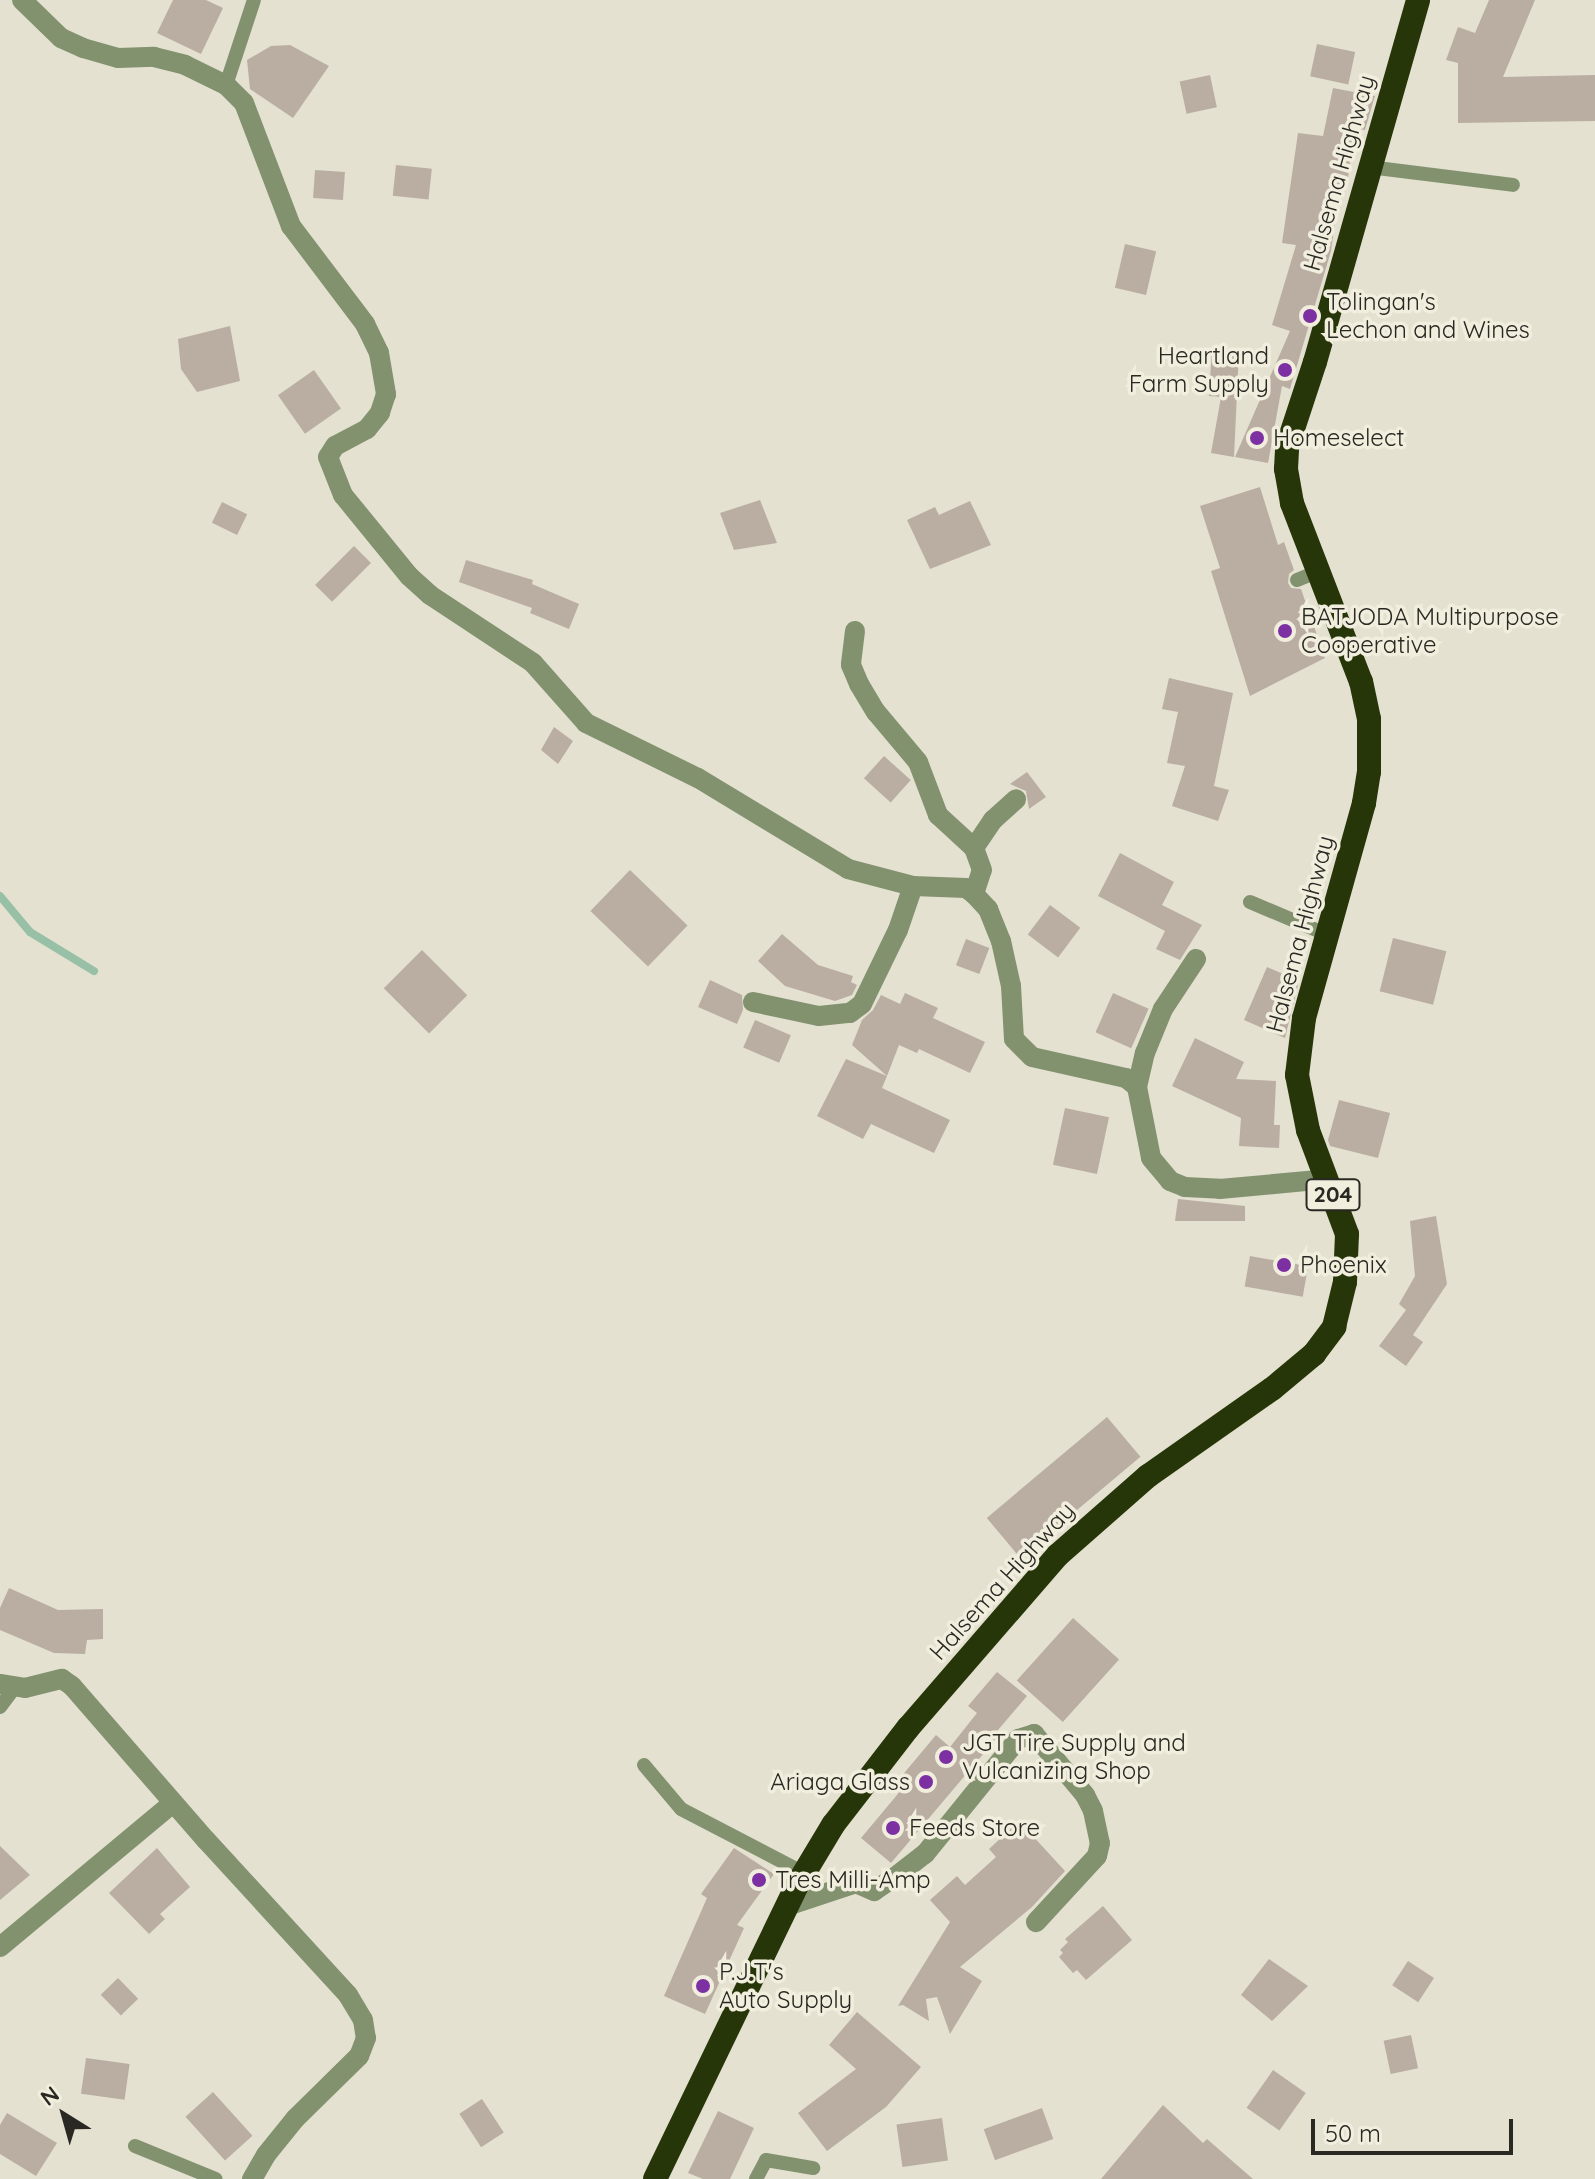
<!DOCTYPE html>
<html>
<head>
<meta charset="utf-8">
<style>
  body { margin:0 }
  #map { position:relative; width:1595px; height:2179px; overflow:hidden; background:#e4e1d1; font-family:Quicksand,sans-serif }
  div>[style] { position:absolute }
  .stream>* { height:8px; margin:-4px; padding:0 4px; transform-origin:4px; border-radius:4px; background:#97c0a6 }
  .building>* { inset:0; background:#baaea2; transform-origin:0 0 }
  .lane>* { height:14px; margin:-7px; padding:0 7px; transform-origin:7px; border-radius:7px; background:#82926f }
  .street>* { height:20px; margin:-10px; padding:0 10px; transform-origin:10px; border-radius:10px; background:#82926f }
  .highway>* { height:24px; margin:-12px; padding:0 12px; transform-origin:12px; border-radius:12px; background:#263609 }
  .dots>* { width:22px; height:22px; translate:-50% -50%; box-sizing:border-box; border:4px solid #f1eede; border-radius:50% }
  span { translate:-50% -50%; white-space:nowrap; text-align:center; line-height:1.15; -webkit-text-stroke:7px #f1eede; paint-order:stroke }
  .shield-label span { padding:2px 6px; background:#f1eede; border:2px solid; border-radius:6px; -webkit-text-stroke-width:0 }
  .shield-label { font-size:22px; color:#292822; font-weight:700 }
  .street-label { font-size:24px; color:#292822 }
  .poi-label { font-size:24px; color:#292822 }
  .left { translate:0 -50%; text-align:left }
  .right { translate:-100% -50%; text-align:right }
  .north { position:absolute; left:24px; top:2075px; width:80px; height:80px; -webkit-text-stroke:6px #f1eede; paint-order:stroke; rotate:323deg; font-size:22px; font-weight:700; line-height:32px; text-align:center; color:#292822 }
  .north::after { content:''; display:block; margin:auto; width:28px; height:36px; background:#292822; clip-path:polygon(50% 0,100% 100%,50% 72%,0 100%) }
  .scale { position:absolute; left:1311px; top:2119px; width:202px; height:36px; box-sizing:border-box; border:4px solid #292822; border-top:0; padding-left:10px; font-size:24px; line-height:28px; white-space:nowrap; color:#292822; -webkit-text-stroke:6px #f1eede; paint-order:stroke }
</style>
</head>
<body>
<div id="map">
  <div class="stream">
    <i style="left:0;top:896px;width:47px;rotate:50.2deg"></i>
    <i style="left:30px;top:932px;width:75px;rotate:31.4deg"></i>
  </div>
  <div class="building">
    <i style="clip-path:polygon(173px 0,206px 0,223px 8px,201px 54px,157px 33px)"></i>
    <i style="clip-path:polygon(1489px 0,1535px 0,1503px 77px,1595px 75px,1595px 121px,1458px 123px,1458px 63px,1446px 60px,1458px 27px,1475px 33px)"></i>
    <i style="left:1317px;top:44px;width:39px;height:33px;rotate:12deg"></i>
    <i style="clip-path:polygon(290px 45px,329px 66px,293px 118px,250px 89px,247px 60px,271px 46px)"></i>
    <i style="left:1210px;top:75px;width:33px;height:31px;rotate:78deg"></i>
    <i style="clip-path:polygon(1333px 88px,1375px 96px,1374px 99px,1365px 130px,1354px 128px,1348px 178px,1341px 177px,1331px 251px,1290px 389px,1282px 386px,1268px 463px,1235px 457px,1290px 331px,1272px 325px,1296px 245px,1282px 243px,1298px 133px,1323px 136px)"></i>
    <i style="left:396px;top:165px;width:36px;height:31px;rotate:6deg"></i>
    <i style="left:315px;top:170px;width:30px;height:28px;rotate:4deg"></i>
    <i style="left:1125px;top:244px;width:32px;height:45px;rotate:13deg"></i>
    <i style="clip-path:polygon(230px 326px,240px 381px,197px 392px,181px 369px,178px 339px)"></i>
    <i style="clip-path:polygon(1212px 348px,1239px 350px,1234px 457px,1211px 453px,1221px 397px,1209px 396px)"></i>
    <i style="left:314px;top:370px;width:47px;height:44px;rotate:55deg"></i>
    <i style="clip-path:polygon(1260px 487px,1278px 545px,1284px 542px,1294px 570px,1289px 574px,1288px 583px,1291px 588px,1301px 589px,1325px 658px,1250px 696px,1211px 571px,1220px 568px,1200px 506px)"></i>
    <i style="clip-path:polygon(760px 500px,777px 543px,734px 550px,720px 513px)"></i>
    <i style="clip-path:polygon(970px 501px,991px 545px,930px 569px,907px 520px,935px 507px,939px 515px)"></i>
    <i style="left:222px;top:502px;width:28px;height:23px;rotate:26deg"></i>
    <i style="left:354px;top:546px;width:24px;height:55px;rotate:45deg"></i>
    <i style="clip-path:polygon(466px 560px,533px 580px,532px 584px,579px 604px,569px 629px,530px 613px,532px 608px,459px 582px)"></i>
    <i style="clip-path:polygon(1169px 678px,1233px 693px,1214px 786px,1229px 790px,1218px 821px,1172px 806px,1185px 766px,1167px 763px,1178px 712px,1162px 709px)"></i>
    <i style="clip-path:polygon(554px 727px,573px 741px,558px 764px,541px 750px)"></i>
    <i style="left:884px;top:756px;width:36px;height:30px;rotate:42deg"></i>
    <i style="clip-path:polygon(1027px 772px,1046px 797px,1029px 809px,1026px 791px,1010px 784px)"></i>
    <i style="clip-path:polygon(1120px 853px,1174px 882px,1162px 905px,1202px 925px,1180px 960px,1156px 949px,1165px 931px,1098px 896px)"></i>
    <i style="left:630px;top:870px;width:80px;height:57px;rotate:44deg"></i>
    <i style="left:1050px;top:905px;width:38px;height:37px;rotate:37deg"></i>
    <i style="clip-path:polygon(782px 934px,818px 965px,853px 976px,851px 982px,857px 985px,852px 995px,835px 1001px,785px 986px,758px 961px)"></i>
    <i style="left:1393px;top:938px;width:55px;height:55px;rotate:14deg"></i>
    <i style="left:966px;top:939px;width:25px;height:28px;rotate:21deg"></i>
    <i style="left:422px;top:950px;width:64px;height:54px;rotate:45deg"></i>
    <i style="clip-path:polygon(1267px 967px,1299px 981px,1285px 1038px,1244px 1020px)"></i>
    <i style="clip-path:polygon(710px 980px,742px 995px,743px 1010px,737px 1024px,698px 1007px)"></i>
    <i style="clip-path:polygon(905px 993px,938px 1008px,933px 1018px,985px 1042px,970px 1073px,919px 1049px,917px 1053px,899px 1045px,887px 1076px,852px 1045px,862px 1020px,873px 1010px,881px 995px,900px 1004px)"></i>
    <i style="left:1113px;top:993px;width:39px;height:43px;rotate:24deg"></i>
    <i style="left:755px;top:1020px;width:39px;height:30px;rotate:23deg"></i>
    <i style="clip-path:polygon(1195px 1038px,1244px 1062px,1236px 1079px,1276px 1081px,1274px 1125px,1280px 1125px,1279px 1148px,1239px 1146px,1241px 1118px,1172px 1086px)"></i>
    <i style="clip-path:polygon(846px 1059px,887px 1076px,882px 1088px,950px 1120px,934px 1153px,871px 1124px,863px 1139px,817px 1116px)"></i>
    <i style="clip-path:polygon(1339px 1100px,1390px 1113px,1378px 1158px,1330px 1146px,1328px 1140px)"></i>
    <i style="left:1065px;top:1108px;width:45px;height:58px;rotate:12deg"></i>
    <i style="clip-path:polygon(1178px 1199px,1245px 1206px,1245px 1221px,1175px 1221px)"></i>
    <i style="clip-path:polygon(1436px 1216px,1447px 1284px,1413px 1335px,1423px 1342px,1406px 1366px,1379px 1346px,1406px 1310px,1399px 1304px,1415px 1276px,1410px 1221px)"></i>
    <i style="left:1250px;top:1256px;width:59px;height:31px;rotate:10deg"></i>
    <i style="left:1107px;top:1417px;width:52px;height:157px;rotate:50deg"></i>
    <i style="clip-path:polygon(9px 1588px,58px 1610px,103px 1609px,103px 1639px,87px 1640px,85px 1654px,54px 1653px,0 1630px,0 1608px)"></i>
    <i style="left:1073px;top:1618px;width:62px;height:84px;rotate:42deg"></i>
    <i style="clip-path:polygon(997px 1672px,1027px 1696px,998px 1730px,1001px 1733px,891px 1863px,861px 1838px,902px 1789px,895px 1784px,936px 1735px,950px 1747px,977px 1713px,968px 1706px)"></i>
    <i style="clip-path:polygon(1019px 1821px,1065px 1871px,1032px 1907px,960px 1967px,982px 1981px,950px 2034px,937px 1997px,926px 1999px,929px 2021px,903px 2005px,898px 2006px,950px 1922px,930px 1900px,957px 1876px,965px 1885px,996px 1857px,989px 1849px)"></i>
    <i style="clip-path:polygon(0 1846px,30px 1875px,0 1900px)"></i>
    <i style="clip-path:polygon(157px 1848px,190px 1887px,160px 1914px,165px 1919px,149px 1934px,109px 1893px)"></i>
    <i style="clip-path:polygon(734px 1848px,774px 1874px,737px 1925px,744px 1928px,705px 2014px,664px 1996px,707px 1898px,701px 1894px)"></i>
    <i style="clip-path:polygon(1103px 1906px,1132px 1940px,1086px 1980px,1077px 1970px,1073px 1973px,1059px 1957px,1063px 1953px,1060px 1950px,1068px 1942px,1065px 1939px)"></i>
    <i style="clip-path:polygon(1269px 1959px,1308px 1986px,1272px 2021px,1241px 1995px)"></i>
    <i style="left:1408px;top:1961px;width:31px;height:29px;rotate:33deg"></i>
    <i style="left:118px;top:1978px;width:29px;height:24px;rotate:46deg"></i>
    <i style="clip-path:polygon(857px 2012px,921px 2067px,886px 2107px,827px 2151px,798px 2113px,856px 2069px,829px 2045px)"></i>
    <i style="left:1411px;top:2035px;width:34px;height:28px;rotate:78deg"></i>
    <i style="left:86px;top:2058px;width:44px;height:36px;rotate:8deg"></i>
    <i style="left:1273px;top:2070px;width:40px;height:46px;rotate:35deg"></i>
    <i style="left:213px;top:2092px;width:59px;height:37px;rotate:48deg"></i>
    <i style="left:482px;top:2099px;width:40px;height:27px;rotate:57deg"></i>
    <i style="clip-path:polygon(1163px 2105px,1203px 2143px,1207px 2139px,1253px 2179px,1101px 2179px)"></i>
    <i style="left:1042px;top:2108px;width:33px;height:62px;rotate:70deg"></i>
    <i style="clip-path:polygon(718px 2111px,754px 2128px,730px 2179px,703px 2179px,688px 2173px)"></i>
    <i style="clip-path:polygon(7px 2113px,57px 2143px,36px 2176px,0 2154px,0 2125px)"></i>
    <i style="left:942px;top:2118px;width:43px;height:46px;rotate:82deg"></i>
  </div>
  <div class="lane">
    <i style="left:226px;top:85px;width:89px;rotate:-71.8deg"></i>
    <i style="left:1369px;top:167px;width:145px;rotate:7.1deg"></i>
    <i style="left:1297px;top:580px;width:22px;rotate:-22deg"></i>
    <i style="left:1250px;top:902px;width:85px;rotate:22.9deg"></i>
    <i style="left:0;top:1707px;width:25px;rotate:-53deg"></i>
    <i style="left:644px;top:1765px;width:57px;rotate:49.9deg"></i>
    <i style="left:681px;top:1809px;width:139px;rotate:27.5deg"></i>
    <i style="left:135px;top:2146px;width:87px;rotate:22.2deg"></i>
    <i style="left:756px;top:2179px;width:21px;rotate:-62deg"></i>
    <i style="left:766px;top:2160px;width:48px;rotate:9.7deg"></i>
  </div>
  <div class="street">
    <i style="left:22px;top:0;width:54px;rotate:44.3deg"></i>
    <i style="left:61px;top:38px;width:24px;rotate:24deg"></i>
    <i style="left:83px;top:48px;width:36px;rotate:16deg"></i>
    <i style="left:118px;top:58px;width:36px;rotate:-2deg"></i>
    <i style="left:154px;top:57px;width:32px;rotate:14deg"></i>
    <i style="left:185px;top:65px;width:46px;rotate:26deg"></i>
    <i style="left:226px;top:85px;width:25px;rotate:45deg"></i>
    <i style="left:244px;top:103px;width:132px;rotate:69.1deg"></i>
    <i style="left:291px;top:226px;width:123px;rotate:52.9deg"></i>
    <i style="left:365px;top:324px;width:32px;rotate:64deg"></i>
    <i style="left:379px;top:353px;width:42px;rotate:80.3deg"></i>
    <i style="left:386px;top:394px;width:20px;rotate:108deg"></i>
    <i style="left:380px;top:413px;width:21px;rotate:129deg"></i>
    <i style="left:367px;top:429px;width:36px;rotate:152deg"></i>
    <i style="left:335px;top:446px;width:13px;rotate:122deg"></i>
    <i style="left:328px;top:457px;width:41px;rotate:68.5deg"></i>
    <i style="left:343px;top:495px;width:104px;rotate:50.8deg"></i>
    <i style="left:409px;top:576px;width:28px;rotate:42deg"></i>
    <i style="left:430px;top:595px;width:123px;rotate:33.4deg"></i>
    <i style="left:533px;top:663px;width:80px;rotate:48.5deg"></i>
    <i style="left:586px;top:723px;width:125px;rotate:26.2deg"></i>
    <i style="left:698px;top:778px;width:175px;rotate:31.2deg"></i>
    <i style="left:848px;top:869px;width:67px;rotate:14.7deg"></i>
    <i style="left:913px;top:886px;width:53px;rotate:2.2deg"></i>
    <i style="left:966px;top:888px;width:10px;rotate:37deg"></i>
    <i style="left:974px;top:894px;width:21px;rotate:47deg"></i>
    <i style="left:988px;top:909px;width:35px;rotate:68deg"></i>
    <i style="left:1001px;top:941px;width:46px;rotate:77.5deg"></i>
    <i style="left:1011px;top:986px;width:53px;rotate:86.8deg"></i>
    <i style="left:1014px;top:1039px;width:25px;rotate:45deg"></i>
    <i style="left:1032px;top:1057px;width:96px;rotate:12.6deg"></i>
    <i style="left:1126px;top:1078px;width:14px;rotate:39deg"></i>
    <i style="left:1137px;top:1087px;width:72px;rotate:78.8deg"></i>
    <i style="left:1151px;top:1158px;width:30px;rotate:50deg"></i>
    <i style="left:1170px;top:1181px;width:16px;rotate:22deg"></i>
    <i style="left:1185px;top:1187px;width:35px;rotate:3deg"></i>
    <i style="left:1220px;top:1189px;width:107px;rotate:-5.3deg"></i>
    <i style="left:855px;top:631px;width:34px;rotate:97deg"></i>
    <i style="left:851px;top:665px;width:21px;rotate:67deg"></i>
    <i style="left:859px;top:684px;width:33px;rotate:59deg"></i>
    <i style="left:876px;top:712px;width:65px;rotate:50deg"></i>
    <i style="left:918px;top:762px;width:57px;rotate:69.3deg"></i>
    <i style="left:938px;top:815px;width:49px;rotate:42.5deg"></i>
    <i style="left:974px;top:894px;width:25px;rotate:-72deg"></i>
    <i style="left:982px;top:870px;width:23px;rotate:-110deg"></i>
    <i style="left:974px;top:848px;width:34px;rotate:-56deg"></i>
    <i style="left:993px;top:820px;width:31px;rotate:-42deg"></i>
    <i style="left:753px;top:1002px;width:67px;rotate:12deg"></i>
    <i style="left:819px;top:1016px;width:31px;rotate:-6deg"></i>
    <i style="left:850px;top:1013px;width:15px;rotate:-37deg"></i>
    <i style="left:862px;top:1004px;width:82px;rotate:-64.1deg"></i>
    <i style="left:898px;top:930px;width:46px;rotate:-71.2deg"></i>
    <i style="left:1137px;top:1087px;width:35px;rotate:-77deg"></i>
    <i style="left:1145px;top:1053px;width:48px;rotate:-67.8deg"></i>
    <i style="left:1163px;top:1009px;width:60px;rotate:-56.6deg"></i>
    <i style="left:0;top:1684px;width:25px;rotate:9deg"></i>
    <i style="left:25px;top:1688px;width:38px;rotate:-14deg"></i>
    <i style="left:62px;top:1679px;width:12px;rotate:35deg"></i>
    <i style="left:72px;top:1686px;width:204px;rotate:49deg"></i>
    <i style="left:206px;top:1840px;width:210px;rotate:47.5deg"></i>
    <i style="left:348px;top:1995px;width:29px;rotate:59deg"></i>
    <i style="left:363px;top:2020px;width:18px;rotate:81deg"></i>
    <i style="left:366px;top:2038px;width:19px;rotate:111deg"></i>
    <i style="left:359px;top:2056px;width:90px;rotate:135.5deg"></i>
    <i style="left:295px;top:2119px;width:46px;rotate:128.9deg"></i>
    <i style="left:266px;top:2155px;width:28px;rotate:120deg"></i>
    <i style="left:787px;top:1906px;width:73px;rotate:-18.4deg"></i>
    <i style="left:856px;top:1883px;width:20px;rotate:24deg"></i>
    <i style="left:874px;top:1891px;width:30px;rotate:-34deg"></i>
    <i style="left:899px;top:1874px;width:33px;rotate:-38deg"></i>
    <i style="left:925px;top:1854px;width:148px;rotate:-51deg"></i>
    <i style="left:1018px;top:1739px;width:17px;rotate:-17deg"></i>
    <i style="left:1034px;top:1734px;width:80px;rotate:50.1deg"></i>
    <i style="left:1085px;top:1795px;width:18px;rotate:63deg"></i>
    <i style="left:1093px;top:1811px;width:33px;rotate:78deg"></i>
    <i style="left:1100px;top:1843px;width:13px;rotate:103deg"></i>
    <i style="left:1097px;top:1856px;width:90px;rotate:132.7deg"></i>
    <i style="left:0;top:1947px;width:225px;rotate:-39.8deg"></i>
  </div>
  <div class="highway">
    <i style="left:655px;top:2179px;width:326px;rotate:-64.2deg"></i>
    <i style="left:797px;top:1885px;width:70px;rotate:-59deg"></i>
    <i style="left:833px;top:1825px;width:123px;rotate:-52.3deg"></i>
    <i style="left:908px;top:1728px;width:229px;rotate:-49.1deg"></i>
    <i style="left:1058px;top:1555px;width:120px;rotate:-41.3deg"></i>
    <i style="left:1148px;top:1476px;width:151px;rotate:-35.1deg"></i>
    <i style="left:1272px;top:1389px;width:55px;rotate:-39.8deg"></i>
    <i style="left:1314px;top:1354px;width:34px;rotate:-53deg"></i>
    <i style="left:1334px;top:1327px;width:46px;rotate:-76.3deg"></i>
    <i style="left:1345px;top:1282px;width:48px;rotate:-87.6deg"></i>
    <i style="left:1347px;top:1234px;width:111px;rotate:-110.6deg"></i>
    <i style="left:1308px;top:1130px;width:56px;rotate:-101.3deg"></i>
    <i style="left:1297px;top:1075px;width:57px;rotate:-83deg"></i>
    <i style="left:1304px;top:1018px;width:223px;rotate:-74.4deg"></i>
    <i style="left:1364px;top:803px;width:31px;rotate:-81deg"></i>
    <i style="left:1369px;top:772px;width:53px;rotate:-90deg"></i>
    <i style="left:1369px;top:719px;width:38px;rotate:-102deg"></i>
    <i style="left:1361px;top:682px;width:192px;rotate:-111.1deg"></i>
    <i style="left:1292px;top:503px;width:35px;rotate:-100deg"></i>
    <i style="left:1286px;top:469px;width:22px;rotate:-87deg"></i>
    <i style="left:1287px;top:447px;width:89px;rotate:-71.8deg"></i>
    <i style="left:1315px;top:362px;width:376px;rotate:-74.1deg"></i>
  </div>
  <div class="dots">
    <i style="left:1310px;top:316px;background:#7c30a1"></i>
    <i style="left:1285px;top:370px;background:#7c30a1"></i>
    <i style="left:1257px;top:438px;background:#7c30a1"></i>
    <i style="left:1285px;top:631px;background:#7c30a1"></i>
    <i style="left:1284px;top:1265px;background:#7c30a1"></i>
    <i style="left:946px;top:1757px;background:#7c30a1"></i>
    <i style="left:926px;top:1782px;background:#7c30a1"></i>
    <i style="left:893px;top:1828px;background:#7c30a1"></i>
    <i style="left:759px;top:1880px;background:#7c30a1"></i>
    <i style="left:703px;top:1986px;background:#7c30a1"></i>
  </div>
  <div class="shield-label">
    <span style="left:1333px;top:1195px">204</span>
  </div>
  <div class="street-label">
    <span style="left:1339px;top:173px;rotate:-74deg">Halsema Highway</span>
    <span style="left:1300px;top:934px;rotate:-75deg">Halsema Highway</span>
    <span style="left:1002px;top:1581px;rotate:-48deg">Halsema Highway</span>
  </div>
  <div class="poi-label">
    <span class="left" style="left:1326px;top:316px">Tolingan's<br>Lechon and Wines</span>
    <span class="right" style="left:1269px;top:370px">Heartland<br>Farm Supply</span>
    <span class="left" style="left:1273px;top:438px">Homeselect</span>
    <span class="left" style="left:1301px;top:631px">BATJODA Multipurpose<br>Cooperative</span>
    <span class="left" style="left:1300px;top:1265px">Phoenix</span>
    <span class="left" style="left:962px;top:1757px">JGT Tire Supply and<br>Vulcanizing Shop</span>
    <span class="right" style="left:910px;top:1782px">Ariaga Glass</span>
    <span class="left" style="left:909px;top:1828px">Feeds Store</span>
    <span class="left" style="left:775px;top:1880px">Tres Milli-Amp</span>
    <span class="left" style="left:719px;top:1986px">P.J.T's<br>Auto Supply</span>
  </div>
  <div class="north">N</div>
  <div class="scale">50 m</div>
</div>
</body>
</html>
